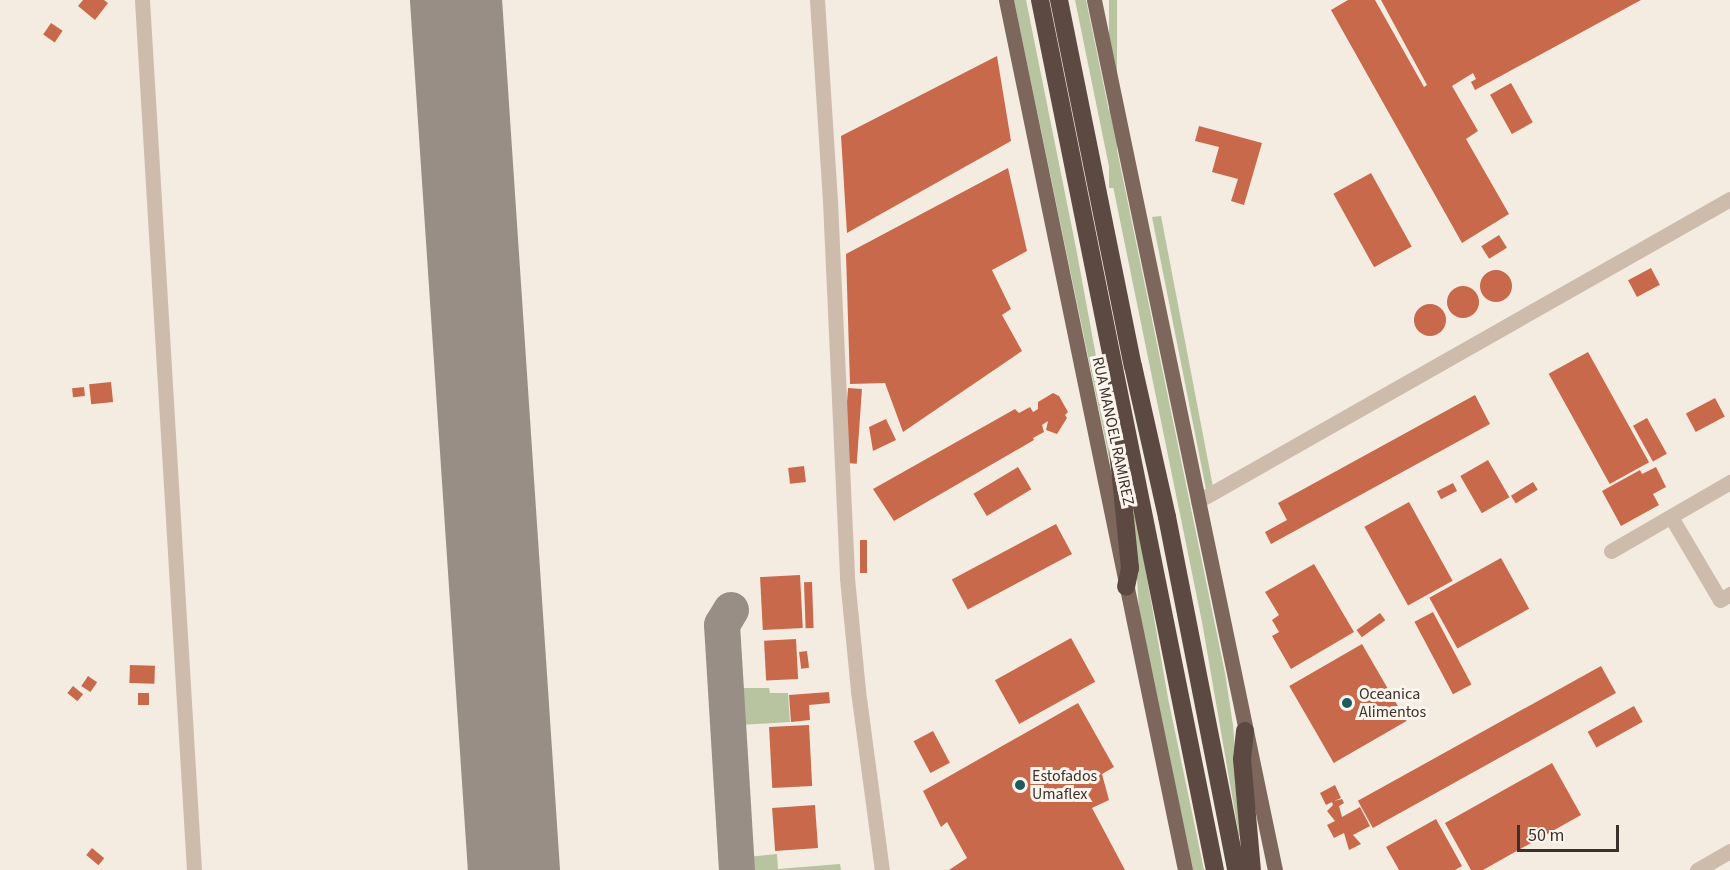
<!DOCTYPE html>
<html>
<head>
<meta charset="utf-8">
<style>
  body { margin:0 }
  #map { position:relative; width:1730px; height:870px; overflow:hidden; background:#f4ebe1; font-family:"Source Sans 3",sans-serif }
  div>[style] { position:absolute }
  .green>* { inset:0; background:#b8c4a0; transform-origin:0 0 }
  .taxiway>* { height:36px; margin:-18px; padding:0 18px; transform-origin:18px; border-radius:18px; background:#988e86 }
  .runway>* { height:92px; margin:-46px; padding:0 46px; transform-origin:46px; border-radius:46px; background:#988e86 }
  .building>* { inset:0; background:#c8694b; transform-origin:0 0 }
  .round { border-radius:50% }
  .street>* { height:15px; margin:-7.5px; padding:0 7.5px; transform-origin:7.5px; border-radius:7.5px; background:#cdbbac }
  .primary>* { height:15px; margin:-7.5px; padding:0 7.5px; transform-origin:7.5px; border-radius:7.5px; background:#7d675c }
  .highway>* { height:18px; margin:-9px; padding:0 9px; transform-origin:9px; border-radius:9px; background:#5c4a42 }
  .dots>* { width:16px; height:16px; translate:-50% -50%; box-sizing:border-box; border:3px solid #fbf5ee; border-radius:50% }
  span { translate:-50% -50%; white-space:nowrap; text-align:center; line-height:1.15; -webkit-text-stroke:6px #fbf5ee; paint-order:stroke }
  .street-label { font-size:16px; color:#3b302b }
  .poi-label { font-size:16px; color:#3b302b }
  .left { translate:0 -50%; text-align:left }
  .scale { position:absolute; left:1517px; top:825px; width:102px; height:27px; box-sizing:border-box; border:3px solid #3b302b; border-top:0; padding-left:8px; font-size:18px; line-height:21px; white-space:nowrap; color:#3b302b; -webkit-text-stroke:4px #fbf5ee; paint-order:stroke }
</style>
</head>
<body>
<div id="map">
  <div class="green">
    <i style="clip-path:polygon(1014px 0,1026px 0,1076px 248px,1110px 432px,1116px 491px)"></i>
    <i style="clip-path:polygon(1075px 0,1086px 0,1225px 673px,1233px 725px,1242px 836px,1239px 836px,1202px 622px)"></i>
    <i style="left:1109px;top:0;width:8px;height:188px"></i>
    <i style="clip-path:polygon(1161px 216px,1213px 487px,1206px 489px,1152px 217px)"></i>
    <i style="clip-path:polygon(1133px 515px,1136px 515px,1168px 698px,1204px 870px,1193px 870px,1163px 729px,1139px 610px)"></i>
    <i style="clip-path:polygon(738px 688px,769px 688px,770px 693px,788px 693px,790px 722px,740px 725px)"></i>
    <i style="clip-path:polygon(777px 854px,778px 869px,840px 864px,841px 870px,749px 870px,748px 857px)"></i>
  </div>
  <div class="taxiway">
    <i style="left:731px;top:610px;width:17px;rotate:121deg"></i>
    <i style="left:722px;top:625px;width:245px;rotate:86.5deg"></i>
  </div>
  <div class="runway">
    <i style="left:456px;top:0;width:872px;rotate:86.19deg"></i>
  </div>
  <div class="building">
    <i style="clip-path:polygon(83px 0,104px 0,108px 3px,95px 20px,78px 6px)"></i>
    <i style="clip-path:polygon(1348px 0,1375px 0,1424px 87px,1427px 85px,1381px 0,1641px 0,1475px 90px,1471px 82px,1476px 79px,1473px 73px,1452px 86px,1478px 131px,1466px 139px,1509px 214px,1462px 243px,1331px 10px)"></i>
    <i style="left:51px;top:23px;width:14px;height:14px;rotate:34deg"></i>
    <i style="clip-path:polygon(997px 56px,1011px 141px,847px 233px,841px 136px)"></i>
    <i style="left:1511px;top:83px;width:45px;height:24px;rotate:61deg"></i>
    <i style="clip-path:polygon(1199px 126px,1262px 143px,1244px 205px,1231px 201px,1238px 179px,1212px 172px,1219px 147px,1195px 141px)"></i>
    <i style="clip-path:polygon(1008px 168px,1027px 251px,992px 270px,1011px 309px,1002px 315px,1022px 351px,903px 432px,885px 383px,850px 384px,846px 254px)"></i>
    <i style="left:1371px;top:173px;width:84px;height:43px;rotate:61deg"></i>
    <i style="left:1499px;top:235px;width:15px;height:21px;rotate:58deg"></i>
    <i style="left:1651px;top:268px;width:19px;height:26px;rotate:62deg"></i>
    <i class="round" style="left:1480px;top:270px;width:32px;height:32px"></i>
    <i class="round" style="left:1447px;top:286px;width:32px;height:32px"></i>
    <i class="round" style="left:1414px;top:304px;width:32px;height:32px"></i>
    <i style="left:1588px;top:352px;width:126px;height:45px;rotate:61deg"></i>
    <i style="left:111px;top:382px;width:20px;height:22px;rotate:84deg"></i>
    <i style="left:84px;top:387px;width:9px;height:12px;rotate:84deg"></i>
    <i style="left:848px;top:388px;width:14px;height:75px;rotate:4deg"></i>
    <i style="clip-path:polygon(1053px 393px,1059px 396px,1068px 412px,1065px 415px,1067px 418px,1057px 434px,1046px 430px,1048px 421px,1042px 425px,1044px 432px,1033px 438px,1034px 440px,894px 521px,873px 489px,1015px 409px,1019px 413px,1030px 407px,1033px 412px,1038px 409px,1038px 402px)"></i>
    <i style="clip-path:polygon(1475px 395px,1490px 424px,1271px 544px,1265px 532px,1287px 520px,1278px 503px)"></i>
    <i style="left:1715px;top:398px;width:21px;height:33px;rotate:62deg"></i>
    <i style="left:1647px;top:418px;width:41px;height:16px;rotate:61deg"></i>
    <i style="clip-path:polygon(886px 419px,896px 440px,873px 451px,869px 427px)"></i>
    <i style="left:1488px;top:460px;width:43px;height:32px;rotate:60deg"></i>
    <i style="left:804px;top:466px;width:16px;height:16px;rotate:83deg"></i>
    <i style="left:1018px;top:467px;width:26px;height:52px;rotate:59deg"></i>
    <i style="clip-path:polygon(1656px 467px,1666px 487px,1653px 494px,1659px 505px,1621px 526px,1602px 491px,1640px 470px,1642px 474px)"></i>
    <i style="left:1533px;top:482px;width:9px;height:26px;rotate:58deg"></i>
    <i style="left:1453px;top:483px;width:9px;height:18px;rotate:63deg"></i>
    <i style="left:1409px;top:502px;width:90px;height:51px;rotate:61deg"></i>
    <i style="left:1056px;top:524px;width:34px;height:118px;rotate:62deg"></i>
    <i style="left:860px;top:540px;width:7px;height:33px"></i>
    <i style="left:1501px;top:558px;width:58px;height:82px;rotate:61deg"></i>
    <i style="clip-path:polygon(1314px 564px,1354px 632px,1291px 669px,1272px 636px,1279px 632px,1272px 620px,1279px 615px,1265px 592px)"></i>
    <i style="left:800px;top:575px;width:53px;height:40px;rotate:87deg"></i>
    <i style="left:812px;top:582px;width:46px;height:8px;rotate:88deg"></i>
    <i style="left:1433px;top:612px;width:82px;height:21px;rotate:62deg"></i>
    <i style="left:1380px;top:613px;width:9px;height:29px;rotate:54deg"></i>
    <i style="left:1071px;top:638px;width:50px;height:87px;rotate:61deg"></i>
    <i style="left:796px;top:639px;width:40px;height:32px;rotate:87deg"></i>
    <i style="left:1362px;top:644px;width:89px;height:84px;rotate:60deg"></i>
    <i style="left:807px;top:651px;width:17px;height:8px;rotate:83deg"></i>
    <i style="left:130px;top:665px;width:25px;height:18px;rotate:2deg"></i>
    <i style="left:1601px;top:666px;width:31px;height:278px;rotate:61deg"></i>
    <i style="left:88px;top:676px;width:11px;height:12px;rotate:34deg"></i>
    <i style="left:73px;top:686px;width:13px;height:9px;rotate:39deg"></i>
    <i style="clip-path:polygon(829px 692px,830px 703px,809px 705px,810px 720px,791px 722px,789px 695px)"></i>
    <i style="left:138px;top:693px;width:11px;height:12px"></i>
    <i style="clip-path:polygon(1078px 703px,1114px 767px,1102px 774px,1109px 800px,1092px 808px,1125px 870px,949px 870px,967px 858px,947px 822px,941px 827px,923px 791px)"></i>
    <i style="left:1634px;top:706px;width:18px;height:53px;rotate:61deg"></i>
    <i style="left:809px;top:725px;width:61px;height:40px;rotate:87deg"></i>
    <i style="left:933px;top:731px;width:36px;height:22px;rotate:62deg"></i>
    <i style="clip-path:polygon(1552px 763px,1581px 815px,1483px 870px,1471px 870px,1445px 823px)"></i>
    <i style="clip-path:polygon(1335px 785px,1341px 798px,1334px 801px,1342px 799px,1344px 803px,1339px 806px,1342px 817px,1360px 807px,1370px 826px,1353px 835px,1361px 844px,1349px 850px,1344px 833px,1334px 838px,1327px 825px,1335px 821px,1327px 811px,1333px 805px,1332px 802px,1326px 805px,1320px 793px)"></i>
    <i style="left:815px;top:805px;width:43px;height:43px;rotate:86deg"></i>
    <i style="clip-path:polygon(1436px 819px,1462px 866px,1455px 870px,1399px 870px,1386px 847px)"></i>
    <i style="left:92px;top:848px;width:16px;height:9px;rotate:40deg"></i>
  </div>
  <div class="street">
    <i style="left:142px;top:0;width:872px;rotate:86.58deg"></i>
    <i style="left:817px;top:0;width:201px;rotate:86.3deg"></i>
    <i style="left:830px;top:201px;width:377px;rotate:87.4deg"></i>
    <i style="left:847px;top:578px;width:114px;rotate:84.4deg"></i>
    <i style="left:858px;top:691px;width:181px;rotate:82.4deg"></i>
    <i style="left:1198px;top:501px;width:612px;rotate:-29.58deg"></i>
    <i style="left:1671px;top:517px;width:96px;rotate:59.4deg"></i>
    <i style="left:1720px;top:600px;width:12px;rotate:-31deg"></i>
    <i style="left:1611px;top:551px;width:138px;rotate:-30.1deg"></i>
    <i style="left:1697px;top:870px;width:38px;rotate:-30deg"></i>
  </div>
  <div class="primary">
    <i style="left:1006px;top:0;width:888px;rotate:78.37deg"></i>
    <i style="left:1094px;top:0;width:889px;rotate:78.25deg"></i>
  </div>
  <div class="highway">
    <i style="left:1040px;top:0;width:887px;rotate:78.63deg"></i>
    <i style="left:1059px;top:0;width:373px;rotate:78.6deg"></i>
    <i style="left:1133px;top:366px;width:155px;rotate:77.3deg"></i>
    <i style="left:1167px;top:517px;width:360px;rotate:78.9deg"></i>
    <i style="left:1116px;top:430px;width:139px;rotate:84.2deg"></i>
    <i style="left:1130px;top:568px;width:19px;rotate:102deg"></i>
    <i style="left:1245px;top:731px;width:28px;rotate:96deg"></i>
    <i style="left:1242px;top:759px;width:111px;rotate:84.9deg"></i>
  </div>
  <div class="dots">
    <i style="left:1347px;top:703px;background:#1f5a5e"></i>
    <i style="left:1020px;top:785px;background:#1f5a5e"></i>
  </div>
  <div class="street-label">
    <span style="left:1113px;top:431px;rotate:78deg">RUA MANOEL RAMIREZ</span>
  </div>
  <div class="poi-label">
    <span class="left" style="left:1359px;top:703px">Oceanica<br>Alimentos</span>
    <span class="left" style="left:1032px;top:785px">Estofados<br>Umaflex</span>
  </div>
  <div class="scale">50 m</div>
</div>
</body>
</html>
